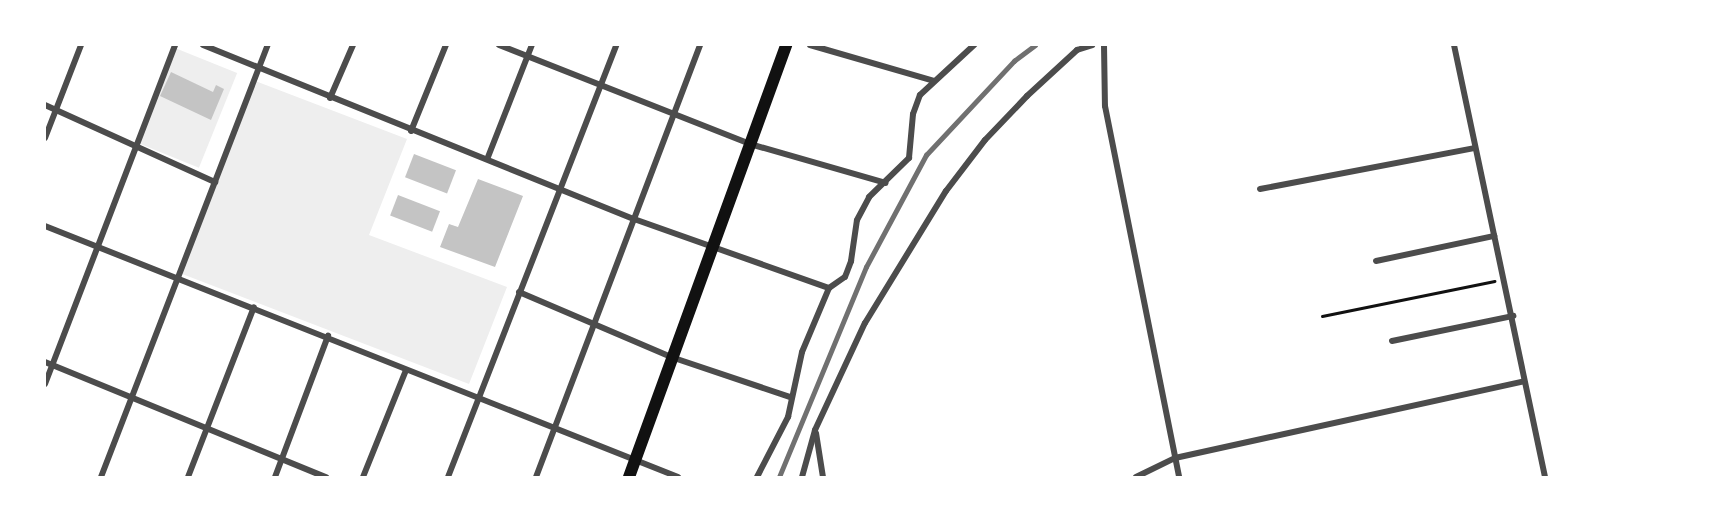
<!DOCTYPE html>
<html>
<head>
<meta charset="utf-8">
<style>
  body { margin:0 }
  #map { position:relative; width:1736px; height:522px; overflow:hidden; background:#fff; font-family:"Fira Sans",sans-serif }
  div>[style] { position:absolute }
  .green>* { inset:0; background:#eee; transform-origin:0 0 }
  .building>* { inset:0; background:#c4c4c4; transform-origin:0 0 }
  .path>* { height:3px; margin:-1.5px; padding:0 1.5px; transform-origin:1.5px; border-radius:1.5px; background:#111 }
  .minor>* { height:6px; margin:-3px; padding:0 3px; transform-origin:3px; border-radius:3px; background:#4c4c4c }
  .primary>* { height:12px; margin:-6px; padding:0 6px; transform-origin:6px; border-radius:6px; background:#111 }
  .rail>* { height:4.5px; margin:-2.25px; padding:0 2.25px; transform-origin:2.25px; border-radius:2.25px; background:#707070 }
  span { translate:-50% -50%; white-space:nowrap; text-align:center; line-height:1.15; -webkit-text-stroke:4.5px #fff; paint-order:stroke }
  .frame { position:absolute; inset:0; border:46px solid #fff; pointer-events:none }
</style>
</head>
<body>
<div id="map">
  <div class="green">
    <i style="left:175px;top:48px;width:67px;height:102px;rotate:22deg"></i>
    <i style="clip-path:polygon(253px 80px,407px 139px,369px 235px,507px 287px,469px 384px,177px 272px)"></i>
  </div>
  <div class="building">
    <i style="clip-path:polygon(171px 72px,213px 92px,216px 85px,224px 89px,211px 120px,160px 96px)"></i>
    <i style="left:414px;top:154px;width:45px;height:25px;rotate:21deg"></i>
    <i style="clip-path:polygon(478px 179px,523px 196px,495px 267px,440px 247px,449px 224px,458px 227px)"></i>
    <i style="left:398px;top:195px;width:45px;height:22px;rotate:21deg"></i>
  </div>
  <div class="path">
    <i style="left:1322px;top:316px;width:176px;rotate:-11.5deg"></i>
  </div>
  <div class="minor">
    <i style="left:203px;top:45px;width:465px;rotate:22deg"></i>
    <i style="left:634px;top:219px;width:207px;rotate:19.5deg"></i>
    <i style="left:499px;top:45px;width:270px;rotate:21.5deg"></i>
    <i style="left:750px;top:144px;width:141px;rotate:16deg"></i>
    <i style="left:810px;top:45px;width:129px;rotate:16.2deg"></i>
    <i style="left:1104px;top:45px;width:61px;rotate:89.1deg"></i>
    <i style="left:1105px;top:106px;width:378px;rotate:78.7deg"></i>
    <i style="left:1454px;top:45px;width:441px;rotate:78.1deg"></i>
    <i style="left:330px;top:98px;width:58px;rotate:-66.5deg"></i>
    <i style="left:45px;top:105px;width:187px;rotate:24.4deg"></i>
    <i style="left:411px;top:131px;width:93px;rotate:-67.9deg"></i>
    <i style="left:45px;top:138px;width:100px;rotate:-68.8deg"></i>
    <i style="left:488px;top:157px;width:120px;rotate:-68.6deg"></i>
    <i style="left:1260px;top:189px;width:218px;rotate:-10.8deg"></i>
    <i style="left:45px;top:226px;width:681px;rotate:21.63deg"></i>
    <i style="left:1376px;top:261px;width:121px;rotate:-12deg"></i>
    <i style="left:519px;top:292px;width:168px;rotate:23.1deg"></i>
    <i style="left:674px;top:358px;width:122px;rotate:18.6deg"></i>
    <i style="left:1392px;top:341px;width:124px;rotate:-11.7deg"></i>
    <i style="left:45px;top:362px;width:304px;rotate:22.3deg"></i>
    <i style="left:45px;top:384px;width:363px;rotate:-69deg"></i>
    <i style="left:816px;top:433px;width:45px;rotate:81deg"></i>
    <i style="left:101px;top:477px;width:463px;rotate:-68.9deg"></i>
    <i style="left:188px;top:477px;width:182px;rotate:-68.8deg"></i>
    <i style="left:275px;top:477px;width:151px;rotate:-69.4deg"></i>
    <i style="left:363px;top:477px;width:115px;rotate:-68.1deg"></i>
    <i style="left:448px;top:477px;width:464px;rotate:-68.7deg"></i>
    <i style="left:536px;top:477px;width:462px;rotate:-69.2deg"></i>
    <i style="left:757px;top:477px;width:68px;rotate:-62.7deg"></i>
    <i style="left:788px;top:417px;width:66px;rotate:-77.8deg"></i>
    <i style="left:802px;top:352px;width:69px;rotate:-67.1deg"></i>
    <i style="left:829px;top:288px;width:19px;rotate:-35deg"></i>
    <i style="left:845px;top:277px;width:17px;rotate:-69deg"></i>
    <i style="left:851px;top:261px;width:41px;rotate:-81.7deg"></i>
    <i style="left:857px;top:220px;width:26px;rotate:-62deg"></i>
    <i style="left:869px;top:197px;width:56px;rotate:-44.3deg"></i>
    <i style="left:909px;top:158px;width:44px;rotate:-84.8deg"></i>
    <i style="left:913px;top:114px;width:20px;rotate:-70deg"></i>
    <i style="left:920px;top:95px;width:74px;rotate:-42.8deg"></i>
    <i style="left:802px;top:477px;width:49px;rotate:-74.5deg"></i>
    <i style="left:815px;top:430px;width:118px;rotate:-65deg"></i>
    <i style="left:865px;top:323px;width:155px;rotate:-58.5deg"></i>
    <i style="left:946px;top:191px;width:64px;rotate:-52.6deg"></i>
    <i style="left:985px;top:140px;width:61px;rotate:-46.3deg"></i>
    <i style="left:1027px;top:96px;width:68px;rotate:-42.6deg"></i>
    <i style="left:1077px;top:50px;width:16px;rotate:-18deg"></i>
    <i style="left:1136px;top:477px;width:43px;rotate:-26deg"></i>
    <i style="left:1175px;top:458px;width:357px;rotate:-12.4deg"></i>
  </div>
  <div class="primary">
    <i style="left:629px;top:477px;width:460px;rotate:-70deg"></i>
  </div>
  <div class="rail">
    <i style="left:779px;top:477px;width:227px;rotate:-67.5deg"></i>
    <i style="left:866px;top:267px;width:127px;rotate:-61.8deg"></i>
    <i style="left:926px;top:155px;width:129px;rotate:-46.9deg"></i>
    <i style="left:1014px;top:61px;width:26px;rotate:-37deg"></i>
  </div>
  <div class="frame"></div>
</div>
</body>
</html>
